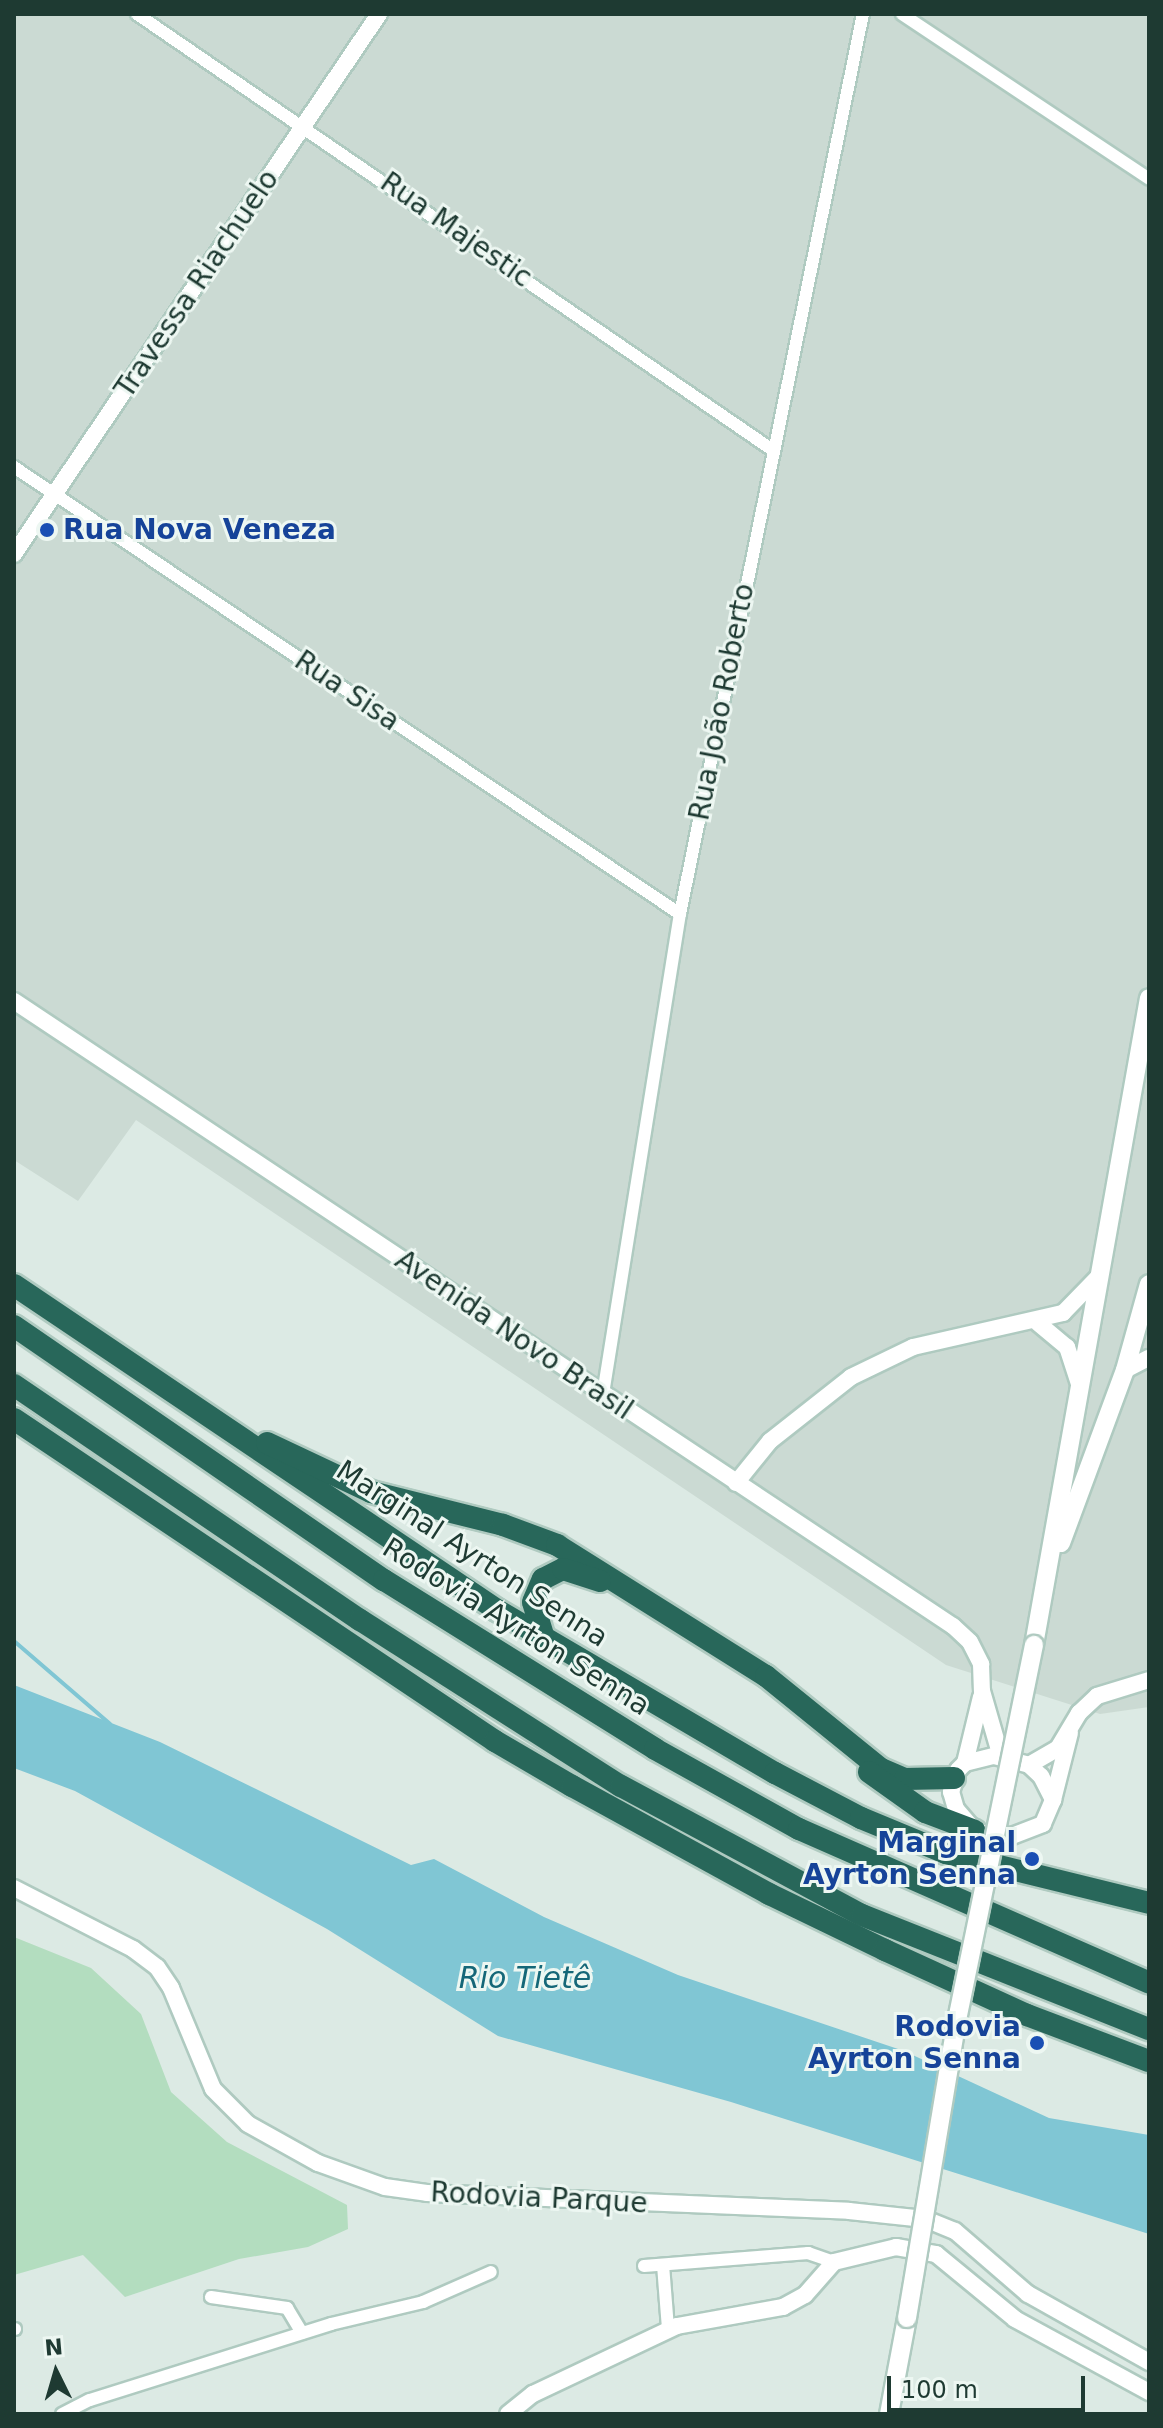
<!DOCTYPE html>
<html>
<head>
<meta charset="utf-8">
<style>
  body { margin:0 }
  #map { position:relative; width:1163px; height:2428px; overflow:hidden; background:#dceae4; font-family:"DejaVu Sans",sans-serif }
  div>[style] { position:absolute }
  .built>* { inset:0; background:#cbdad3 }
  .green>* { inset:0; background:#b3ddbf }
  .water>* { inset:0; background:#80c6d4 }
  .stream>* { height:4px; margin:-2px; padding:0 2px; transform-origin:2px; border-radius:2px; background:#80c6d4 }
  .roads { filter:drop-shadow(2px 0 #afcac0) drop-shadow(-2px 0 #afcac0) drop-shadow(0 2px #afcac0) drop-shadow(0 -2px #afcac0) }
  .minor>* { height:12px; margin:-6px; padding:0 6px; transform-origin:6px; border-radius:6px; background:#fff }
  .tertiary>* { height:16px; margin:-8px; padding:0 8px; transform-origin:8px; border-radius:8px; background:#fff }
  .secondary>* { height:18px; margin:-9px; padding:0 9px; transform-origin:9px; border-radius:9px; background:#fff }
  .motorway>* { height:22px; margin:-11px; padding:0 11px; transform-origin:11px; border-radius:11px; background:#28675a }
  .bridges { filter:drop-shadow(2px 0 #afcac0) drop-shadow(-2px 0 #afcac0) drop-shadow(0 2px #afcac0) drop-shadow(0 -2px #afcac0) }
  .secondary-bridge>* { height:18px; margin:-9px; padding:0 9px; transform-origin:9px; border-radius:9px; background:#fff }
  .dots>* { width:22px; height:22px; translate:-50% -50%; box-sizing:border-box; border:4px solid #edf7f2; border-radius:50% }
  span { translate:-50% -50%; white-space:nowrap; text-align:center; line-height:1.15; -webkit-text-stroke:6px #edf7f2; paint-order:stroke }
  .street-label { font-size:28px; color:#1e3a32 }
  .transit-label { font-size:28px; color:#164399; font-weight:700 }
  .left { translate:0 -50%; text-align:left }
  .right { translate:-100% -50%; text-align:right }
  .water-label { font-size:30px; color:#156778; font-style:italic }
  .frame { position:absolute; inset:0; border:16px solid #1e3a32; pointer-events:none }
  .north { position:absolute; left:16px; top:2332px; width:80px; height:80px; -webkit-text-stroke:6px #edf7f2; paint-order:stroke; rotate:355deg; font-size:22px; font-weight:700; line-height:32px; text-align:center; color:#1e3a32 }
  .north::after { content:''; display:block; margin:auto; width:28px; height:36px; background:#1e3a32; clip-path:polygon(50% 0,100% 100%,50% 72%,0 100%) }
  .scale { position:absolute; left:887px; top:2376px; width:198px; height:36px; box-sizing:border-box; border:4px solid #1e3a32; border-top:0; padding-left:10px; font-size:24px; line-height:28px; white-space:nowrap; color:#1e3a32; -webkit-text-stroke:6px #edf7f2; paint-order:stroke }
</style>
</head>
<body>
<div id="map">
  <div class="built">
    <i style="clip-path:polygon(14px 14px,1149px 14px,1149px 1707px,1100px 1714px,946px 1665px,136px 1120px,78px 1201px,14px 1160px)"></i>
  </div>
  <div class="green">
    <i style="clip-path:polygon(14px 1937px,91px 1968px,141px 2014px,171px 2092px,227px 2142px,347px 2205px,348px 2229px,308px 2247px,239px 2259px,125px 2297px,83px 2255px,14px 2275px)"></i>
  </div>
  <div class="water">
    <i style="clip-path:polygon(14px 1685px,160px 1742px,411px 1865px,434px 1859px,544px 1917px,678px 1975px,904px 2051px,1049px 2118px,1149px 2135px,1149px 2234px,731px 2102px,498px 2036px,327px 1929px,75px 1791px,14px 1768px)"></i>
  </div>
  <div class="stream">
    <i style="left:14px;top:1641px;width:127px;rotate:40.8deg"></i>
  </div>
  <div class="roads">
    <div class="minor">
      <i style="left:137px;top:14px;width:769px;rotate:34.45deg"></i>
      <i style="left:902px;top:14px;width:297px;rotate:33.7deg"></i>
      <i style="left:14px;top:467px;width:802px;rotate:33.87deg"></i>
      <i style="left:603px;top:1394px;width:486px;rotate:-80.9deg"></i>
      <i style="left:680px;top:914px;width:918px;rotate:-78.51deg"></i>
      <i style="left:663px;top:2265px;width:64px;rotate:85.5deg"></i>
      <i style="left:644px;top:2266px;width:165px;rotate:-4.5deg"></i>
      <i style="left:808px;top:2253px;width:28px;rotate:19deg"></i>
      <i style="left:211px;top:2297px;width:77px;rotate:8.2deg"></i>
      <i style="left:287px;top:2308px;width:29px;rotate:59deg"></i>
      <i style="left:14px;top:2329px;width:1px"></i>
      <i style="left:62px;top:2414px;width:31px;rotate:-27deg"></i>
      <i style="left:90px;top:2400px;width:253px;rotate:-17.5deg"></i>
      <i style="left:331px;top:2324px;width:95px;rotate:-13.4deg"></i>
      <i style="left:423px;top:2302px;width:74px;rotate:-23.8deg"></i>
    </div>
    <div class="tertiary">
      <i style="left:14px;top:554px;width:652px;rotate:-55.94deg"></i>
      <i style="left:14px;top:1001px;width:1128px;rotate:33.65deg"></i>
      <i style="left:953px;top:1626px;width:23px;rotate:43deg"></i>
      <i style="left:970px;top:1642px;width:25px;rotate:63deg"></i>
      <i style="left:981px;top:1664px;width:27px;rotate:88deg"></i>
      <i style="left:982px;top:1691px;width:69px;rotate:73.9deg"></i>
      <i style="left:1038px;top:1323px;width:38px;rotate:40deg"></i>
      <i style="left:1067px;top:1347px;width:40px;rotate:72deg"></i>
      <i style="left:1125px;top:1370px;width:27px;rotate:-27deg"></i>
      <i style="left:736px;top:1483px;width:54px;rotate:-51deg"></i>
      <i style="left:770px;top:1441px;width:103px;rotate:-38.3deg"></i>
      <i style="left:851px;top:1377px;width:69px;rotate:-25.8deg"></i>
      <i style="left:913px;top:1347px;width:154px;rotate:-12.8deg"></i>
      <i style="left:1063px;top:1313px;width:53px;rotate:-45.8deg"></i>
      <i style="left:994px;top:1756px;width:36px;rotate:14deg"></i>
      <i style="left:1029px;top:1765px;width:16px;rotate:43deg"></i>
      <i style="left:1041px;top:1776px;width:27px;rotate:63deg"></i>
      <i style="left:1053px;top:1800px;width:26px;rotate:113deg"></i>
      <i style="left:1043px;top:1824px;width:34px;rotate:159deg"></i>
      <i style="left:1011px;top:1836px;width:24px;rotate:-175deg"></i>
      <i style="left:987px;top:1834px;width:12px;rotate:-166deg"></i>
      <i style="left:975px;top:1831px;width:29px;rotate:-131deg"></i>
      <i style="left:956px;top:1809px;width:18px;rotate:-106deg"></i>
      <i style="left:951px;top:1792px;width:23px;rotate:-72deg"></i>
      <i style="left:958px;top:1770px;width:10px;rotate:-45deg"></i>
      <i style="left:965px;top:1763px;width:30px;rotate:-14deg"></i>
      <i style="left:965px;top:1763px;width:68px;rotate:-76.4deg"></i>
      <i style="left:1029px;top:1765px;width:34px;rotate:-30deg"></i>
      <i style="left:1058px;top:1748px;width:41px;rotate:-59deg"></i>
      <i style="left:1079px;top:1713px;width:25px;rotate:-43deg"></i>
      <i style="left:1097px;top:1696px;width:54px;rotate:-17.1deg"></i>
      <i style="left:1053px;top:1800px;width:69px;rotate:-75.8deg"></i>
      <i style="left:14px;top:1888px;width:134px;rotate:27.1deg"></i>
      <i style="left:133px;top:1949px;width:30px;rotate:37deg"></i>
      <i style="left:157px;top:1967px;width:25px;rotate:56deg"></i>
      <i style="left:171px;top:1988px;width:109px;rotate:67.4deg"></i>
      <i style="left:213px;top:2089px;width:49px;rotate:45deg"></i>
      <i style="left:248px;top:2124px;width:80px;rotate:29.1deg"></i>
      <i style="left:318px;top:2163px;width:71px;rotate:19.7deg"></i>
      <i style="left:385px;top:2187px;width:42px;rotate:8.1deg"></i>
      <i style="left:427px;top:2193px;width:422px;rotate:2.4deg"></i>
      <i style="left:849px;top:2211px;width:76px;rotate:6deg"></i>
      <i style="left:925px;top:2219px;width:32px;rotate:22deg"></i>
      <i style="left:955px;top:2231px;width:96px;rotate:40.8deg"></i>
      <i style="left:1028px;top:2294px;width:139px;rotate:29.3deg"></i>
      <i style="left:508px;top:2414px;width:32px;rotate:-39deg"></i>
      <i style="left:533px;top:2394px;width:159px;rotate:-25.3deg"></i>
      <i style="left:677px;top:2326px;width:108px;rotate:-10.2deg"></i>
      <i style="left:783px;top:2307px;width:25px;rotate:-29deg"></i>
      <i style="left:805px;top:2295px;width:44px;rotate:-48.7deg"></i>
      <i style="left:834px;top:2262px;width:64px;rotate:-13.6deg"></i>
      <i style="left:896px;top:2247px;width:41px;rotate:9.9deg"></i>
      <i style="left:936px;top:2254px;width:102px;rotate:39.4deg"></i>
      <i style="left:1015px;top:2319px;width:153px;rotate:28.6deg"></i>
    </div>
    <div class="secondary">
      <i style="left:1061px;top:1543px;width:184px;rotate:-69.7deg"></i>
      <i style="left:1125px;top:1370px;width:89px;rotate:-74.4deg"></i>
      <i style="left:1034px;top:1645px;width:657px;rotate:-79.92deg"></i>
      <i style="left:889px;top:2414px;width:98px;rotate:-79.4deg"></i>
    </div>
    <div class="motorway">
      <i style="left:14px;top:1285px;width:582px;rotate:33.94deg"></i>
      <i style="left:497px;top:1610px;width:322px;rotate:30.4deg"></i>
      <i style="left:775px;top:1773px;width:97px;rotate:27.6deg"></i>
      <i style="left:861px;top:1818px;width:92px;rotate:22.4deg"></i>
      <i style="left:946px;top:1853px;width:209px;rotate:13.8deg"></i>
      <i style="left:14px;top:1326px;width:449px;rotate:34.5deg"></i>
      <i style="left:384px;top:1580px;width:319px;rotate:31.9deg"></i>
      <i style="left:655px;top:1749px;width:165px;rotate:29.1deg"></i>
      <i style="left:799px;top:1829px;width:382px;rotate:23.7deg"></i>
      <i style="left:14px;top:1385px;width:418px;rotate:34.2deg"></i>
      <i style="left:360px;top:1620px;width:309px;rotate:32.5deg"></i>
      <i style="left:621px;top:1786px;width:273px;rotate:28.2deg"></i>
      <i style="left:862px;top:1915px;width:309px;rotate:21.7deg"></i>
      <i style="left:14px;top:1419px;width:579px;rotate:33.8deg"></i>
      <i style="left:495px;top:1741px;width:89px;rotate:30.3deg"></i>
      <i style="left:572px;top:1786px;width:225px;rotate:28.7deg"></i>
      <i style="left:769px;top:1894px;width:129px;rotate:25.8deg"></i>
      <i style="left:885px;top:1950px;width:156px;rotate:24.6deg"></i>
      <i style="left:1027px;top:2015px;width:130px;rotate:20.7deg"></i>
      <i style="left:267px;top:1443px;width:115px;rotate:25.2deg"></i>
      <i style="left:371px;top:1492px;width:136px;rotate:14deg"></i>
      <i style="left:503px;top:1525px;width:58px;rotate:20.3deg"></i>
      <i style="left:557px;top:1545px;width:247px;rotate:32.1deg"></i>
      <i style="left:766px;top:1676px;width:148px;rotate:39deg"></i>
      <i style="left:881px;top:1769px;width:26px;rotate:23deg"></i>
      <i style="left:905px;top:1779px;width:49px;rotate:-1.2deg"></i>
      <i style="left:543px;top:1635px;width:34px;rotate:-107deg"></i>
      <i style="left:533px;top:1602px;width:25px;rotate:-67deg"></i>
      <i style="left:543px;top:1579px;width:22px;rotate:-27deg"></i>
      <i style="left:563px;top:1569px;width:39px;rotate:18deg"></i>
      <i style="left:869px;top:1772px;width:69px;rotate:35.5deg"></i>
      <i style="left:925px;top:1812px;width:53px;rotate:20.8deg"></i>
    </div>
  </div>
  <div class="bridges">
    <div class="secondary-bridge">
      <i style="left:907px;top:2318px;width:302px;rotate:-80.5deg"></i>
      <i style="left:957px;top:2020px;width:383px;rotate:-78.4deg"></i>
    </div>
  </div>
  <div class="dots">
    <i style="left:47px;top:530px;background:#1a4fb4"></i>
    <i style="left:1032px;top:1859px;background:#1a4fb4"></i>
    <i style="left:1037px;top:2043px;background:#1a4fb4"></i>
  </div>
  <div class="street-label">
    <span style="left:456px;top:230px;rotate:35deg">Rua Majestic</span>
    <span style="left:197px;top:284px;rotate:-56deg">Travessa Riachuelo</span>
    <span style="left:347px;top:691px;rotate:34deg">Rua Sisa</span>
    <span style="left:722px;top:702px;rotate:-79deg">Rua João Roberto</span>
    <span style="left:514px;top:1335px;rotate:34deg">Avenida Novo Brasil</span>
    <span style="left:472px;top:1554px;rotate:33deg">Marginal Ayrton Senna</span>
    <span style="left:516px;top:1627px;rotate:32deg">Rodovia Ayrton Senna</span>
    <span style="left:539px;top:2198px;rotate:3deg">Rodovia Parque</span>
  </div>
  <div class="transit-label">
    <span class="left" style="left:63px;top:530px">Rua Nova Veneza</span>
    <span class="right" style="left:1016px;top:1859px">Marginal<br>Ayrton Senna</span>
    <span class="right" style="left:1021px;top:2043px">Rodovia<br>Ayrton Senna</span>
  </div>
  <div class="water-label">
    <span style="left:525px;top:1978px">Rio Tietê</span>
  </div>
  <div class="frame"></div>
  <div class="north">N</div>
  <div class="scale">100 m</div>
</div>
</body>
</html>
